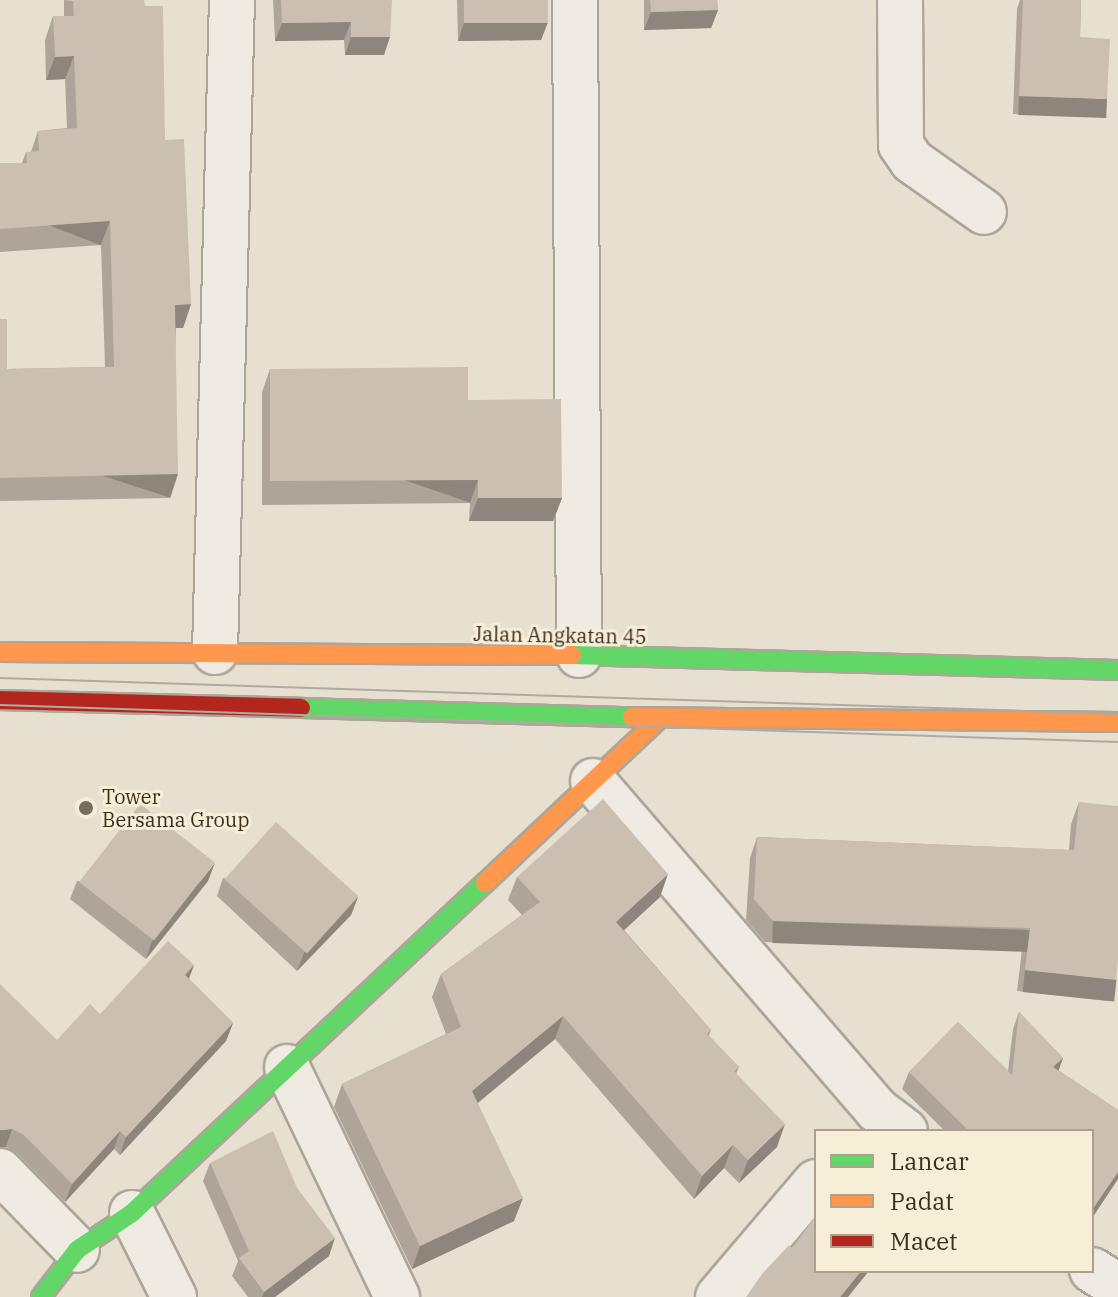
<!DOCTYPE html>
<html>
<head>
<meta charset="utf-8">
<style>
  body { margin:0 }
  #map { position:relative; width:1118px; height:1297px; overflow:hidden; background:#e7e0d1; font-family:"IBM Plex Serif",serif }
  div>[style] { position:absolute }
  .roads { filter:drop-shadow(2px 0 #ada599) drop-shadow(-2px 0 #ada599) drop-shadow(0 2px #ada599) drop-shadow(0 -2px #ada599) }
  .street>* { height:44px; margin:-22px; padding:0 22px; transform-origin:22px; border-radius:22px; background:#efebe3 }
  .fast>* { height:18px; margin:-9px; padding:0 9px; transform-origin:9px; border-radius:9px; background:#63d668 }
  .slow>* { height:18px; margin:-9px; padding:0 9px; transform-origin:9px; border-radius:9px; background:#ff974d }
  .jam>* { height:18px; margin:-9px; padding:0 9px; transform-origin:9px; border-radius:9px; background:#b3261e }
  .tram>* { height:2px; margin:-1px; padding:0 1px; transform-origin:1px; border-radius:1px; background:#afaaa2 }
  .wall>* { inset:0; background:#afa499 }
  .shaded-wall>* { inset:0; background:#8e867d; transform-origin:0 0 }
  .building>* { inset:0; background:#cbbfb2; transform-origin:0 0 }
  .dots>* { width:22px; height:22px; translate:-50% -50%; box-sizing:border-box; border:4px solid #f7eed8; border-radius:50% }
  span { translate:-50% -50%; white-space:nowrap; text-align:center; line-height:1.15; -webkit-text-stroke:6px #f7eed8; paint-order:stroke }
  .street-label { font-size:20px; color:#3d2e20 }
  .poi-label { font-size:20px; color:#3d2e20 }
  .left { translate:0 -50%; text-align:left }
  .legend { position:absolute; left:814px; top:1129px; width:280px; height:144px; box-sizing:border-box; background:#f7eed8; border:2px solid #ada18e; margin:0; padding:10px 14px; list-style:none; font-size:24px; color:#3d2e20 }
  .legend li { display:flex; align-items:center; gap:16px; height:40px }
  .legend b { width:40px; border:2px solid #ada18e }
</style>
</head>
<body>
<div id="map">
  <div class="roads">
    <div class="street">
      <i style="left:575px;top:0;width:655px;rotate:89.65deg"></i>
      <i style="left:900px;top:0;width:145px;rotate:89.6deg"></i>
      <i style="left:901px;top:145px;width:19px;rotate:55deg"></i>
      <i style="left:912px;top:161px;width:88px;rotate:35.3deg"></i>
      <i style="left:215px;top:652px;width:652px;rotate:-88.51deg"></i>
      <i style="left:593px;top:781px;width:435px;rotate:49.2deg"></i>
      <i style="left:877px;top:1110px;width:35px;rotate:37deg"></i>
      <i style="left:287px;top:1067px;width:255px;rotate:64.4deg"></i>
      <i style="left:0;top:1171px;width:110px;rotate:45.7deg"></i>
      <i style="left:132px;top:1213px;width:94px;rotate:63.4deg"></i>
      <i style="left:1092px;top:1270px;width:31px;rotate:32deg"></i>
      <i style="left:718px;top:1297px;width:151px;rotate:-49.6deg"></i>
    </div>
    <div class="fast">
      <i style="left:572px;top:655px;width:546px;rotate:1.57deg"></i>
      <i style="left:301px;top:708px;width:331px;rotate:1.6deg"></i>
      <i style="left:41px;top:1297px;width:59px;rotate:-52.5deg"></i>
      <i style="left:77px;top:1250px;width:66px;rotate:-33.9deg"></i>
      <i style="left:132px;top:1213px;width:483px;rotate:-43.1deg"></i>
    </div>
    <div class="slow">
      <i style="left:0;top:652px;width:572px;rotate:0.3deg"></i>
      <i style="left:632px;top:717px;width:486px;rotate:0.6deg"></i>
      <i style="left:485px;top:883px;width:241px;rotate:-43.3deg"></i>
    </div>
    <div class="jam">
      <i style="left:0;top:700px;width:301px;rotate:1.5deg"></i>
    </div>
  </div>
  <div class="tram">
    <i style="left:0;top:678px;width:1119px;rotate:1.84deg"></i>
    <i style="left:0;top:705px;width:1119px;rotate:1.9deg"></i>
  </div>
  <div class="wall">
    <i style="clip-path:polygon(64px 0,145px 6px,165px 140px,191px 304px,183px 328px,176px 328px,170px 498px,0 501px,0 319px,7px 369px,105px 367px,101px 245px,0 252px,0 163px,22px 163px,26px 152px,31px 152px,38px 131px,67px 128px,65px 79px,46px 80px,45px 40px,53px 16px,64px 16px)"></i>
    <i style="clip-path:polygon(273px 0,392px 0,384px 55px,345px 55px,344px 40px,275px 41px)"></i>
    <i style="clip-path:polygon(457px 0,548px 0,548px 22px,541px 40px,458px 41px)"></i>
    <i style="clip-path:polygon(644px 0,717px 0,718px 10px,711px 28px,644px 30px)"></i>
    <i style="clip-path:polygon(1020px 0,1081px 0,1080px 37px,1100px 117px,1013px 114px,1017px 9px)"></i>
    <i style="clip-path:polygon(270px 369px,468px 400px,562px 498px,553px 521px,469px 521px,470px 503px,262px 505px,262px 392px)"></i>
    <i style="clip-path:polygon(1079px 802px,1116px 976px,1108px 1001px,1017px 991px,1022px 949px,765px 942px,746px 920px,750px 858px,757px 837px,1069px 850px,1071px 824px)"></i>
    <i style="clip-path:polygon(517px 877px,660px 897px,624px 930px,711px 1030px,709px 1036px,739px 1067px,736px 1074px,777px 1147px,739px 1183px,724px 1168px,694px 1199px,555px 1039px,478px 1103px,514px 1221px,412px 1269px,334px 1107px,342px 1084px,446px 1034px,432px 997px,441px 974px,522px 915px,508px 900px)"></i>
    <i style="clip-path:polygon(223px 878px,358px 897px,351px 915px,297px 971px,217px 896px)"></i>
    <i style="clip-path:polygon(77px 881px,208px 881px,146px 959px,70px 899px)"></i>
    <i style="clip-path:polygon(194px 965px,189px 979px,233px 1023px,226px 1041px,120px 1155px,114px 1149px,65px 1202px,17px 1153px,6px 1147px,0 1147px,57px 1040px,100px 1014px)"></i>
    <i style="clip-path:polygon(1019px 1012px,1063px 1058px,1058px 1070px,1118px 1110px,1118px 1179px,1092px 1218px,1092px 1131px,945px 1131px,902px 1089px,909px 1072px,958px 1022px,1008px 1071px,1013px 1029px)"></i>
    <i style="clip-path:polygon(210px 1163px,297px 1188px,329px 1256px,275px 1297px,248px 1297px,232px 1276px,238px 1261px,203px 1181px)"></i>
  </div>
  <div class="shaded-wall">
    <i style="clip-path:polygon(718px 10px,711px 28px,644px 30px,651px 12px)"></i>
    <i style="clip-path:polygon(351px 22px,344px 40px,275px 41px,282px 23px)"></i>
    <i style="clip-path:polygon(548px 22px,541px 40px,458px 41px,464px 23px)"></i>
    <i style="clip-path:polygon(351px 37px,390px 37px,384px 55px,345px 55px)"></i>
    <i style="clip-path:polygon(74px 56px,65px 79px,46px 80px,55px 57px)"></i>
    <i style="left:1019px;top:96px;width:88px;height:19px;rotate:2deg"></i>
    <i style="left:110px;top:221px;width:26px;height:110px;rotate:111deg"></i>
    <i style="clip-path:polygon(191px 304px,183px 328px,167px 328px,175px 305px)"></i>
    <i style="left:178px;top:474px;width:25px;height:178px;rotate:108deg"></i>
    <i style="left:478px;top:480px;width:24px;height:208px;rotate:109deg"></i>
    <i style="clip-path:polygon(478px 498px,562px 498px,553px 521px,469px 521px)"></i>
    <i style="clip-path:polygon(215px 863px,208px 881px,146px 959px,152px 941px)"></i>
    <i style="clip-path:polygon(668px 874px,660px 897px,608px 945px,616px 922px)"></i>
    <i style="clip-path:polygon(358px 897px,351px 915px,297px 971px,304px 953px)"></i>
    <i style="left:773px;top:921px;width:257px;height:22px;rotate:2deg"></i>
    <i style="clip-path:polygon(194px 965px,187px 983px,185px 975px)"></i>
    <i style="left:1025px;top:970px;width:92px;height:22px;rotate:6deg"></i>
    <i style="clip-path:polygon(563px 1016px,555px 1039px,464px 1114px,472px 1091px)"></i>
    <i style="clip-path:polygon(233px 1023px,226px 1041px,120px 1155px,126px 1137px)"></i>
    <i style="clip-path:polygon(1063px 1058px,1057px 1075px,1053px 1067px)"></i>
    <i style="clip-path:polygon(785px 1124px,777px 1147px,739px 1183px,748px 1160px)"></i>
    <i style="clip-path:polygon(12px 1129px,6px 1147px,0 1147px,0 1130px)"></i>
    <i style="clip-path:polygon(120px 1131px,114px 1149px,65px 1202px,72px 1184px)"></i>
    <i style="clip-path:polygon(733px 1145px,724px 1168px,694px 1199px,702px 1176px)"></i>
    <i style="clip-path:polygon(1118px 1172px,1118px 1179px,1092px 1218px,1092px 1210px)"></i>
    <i style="clip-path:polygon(523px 1198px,514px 1221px,412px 1269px,420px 1246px)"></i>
    <i style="clip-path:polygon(335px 1238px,329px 1256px,275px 1297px,262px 1297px,264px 1292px)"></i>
    <i style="clip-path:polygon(861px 1271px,869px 1271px,848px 1297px,840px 1297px)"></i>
  </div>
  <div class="building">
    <i style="clip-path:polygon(73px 0,144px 0,145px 6px,163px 6px,165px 140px,184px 139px,191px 304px,175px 305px,178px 474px,0 478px,0 319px,7px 319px,7px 369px,114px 367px,110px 221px,0 229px,0 163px,27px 163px,26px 152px,39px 151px,38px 131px,77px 128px,74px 56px,55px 57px,53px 16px,74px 16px)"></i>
    <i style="clip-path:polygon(281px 0,392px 0,390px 37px,351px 37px,351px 22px,282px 23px)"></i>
    <i style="left:464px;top:0;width:84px;height:23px"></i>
    <i style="clip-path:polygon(650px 0,717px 0,718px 10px,651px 12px)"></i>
    <i style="clip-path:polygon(1023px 0,1081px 0,1080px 37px,1110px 39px,1107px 99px,1019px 96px)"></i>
    <i style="clip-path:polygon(468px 367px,468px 400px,561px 399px,562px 498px,478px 498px,478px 480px,270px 481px,270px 369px)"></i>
    <i style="clip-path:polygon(603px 799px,668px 874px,616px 922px,711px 1030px,707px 1034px,739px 1067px,734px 1071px,785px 1124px,748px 1160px,733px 1145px,702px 1176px,563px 1016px,472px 1091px,523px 1198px,420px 1246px,342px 1084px,461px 1027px,441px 974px,540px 902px,517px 877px)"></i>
    <i style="clip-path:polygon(1079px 802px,1118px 806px,1118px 960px,1116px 980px,1025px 970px,1030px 928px,773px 921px,754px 899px,757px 837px,1074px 850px)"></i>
    <i style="left:140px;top:804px;width:95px;height:99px;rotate:38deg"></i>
    <i style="left:276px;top:822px;width:111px;height:77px;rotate:42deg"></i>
    <i style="clip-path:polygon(168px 941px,194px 965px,185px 975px,233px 1023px,126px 1137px,120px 1131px,72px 1184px,24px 1135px,12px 1129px,0 1130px,0 984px,57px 1040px,90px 1004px,100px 1014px)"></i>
    <i style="clip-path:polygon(1019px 1012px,1063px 1058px,1053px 1067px,1118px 1110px,1118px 1172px,1092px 1210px,1092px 1131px,969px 1131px,909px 1072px,958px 1022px,1012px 1075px)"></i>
    <i style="clip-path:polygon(273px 1131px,297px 1188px,335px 1238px,264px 1292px,239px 1258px,249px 1251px,210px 1163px)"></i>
    <i style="clip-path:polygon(816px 1216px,816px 1271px,861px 1271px,840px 1297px,746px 1297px,762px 1274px,789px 1245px,792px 1248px)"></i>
  </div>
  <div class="dots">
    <i style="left:86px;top:808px;background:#786c5e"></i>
  </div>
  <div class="street-label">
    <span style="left:560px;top:635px;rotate:1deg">Jalan Angkatan 45</span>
  </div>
  <div class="poi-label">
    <span class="left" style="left:102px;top:808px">Tower<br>Bersama Group</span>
  </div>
  <ul class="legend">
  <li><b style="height:10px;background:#63d668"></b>Lancar</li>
  <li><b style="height:10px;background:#ff974d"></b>Padat</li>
  <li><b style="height:10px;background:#b3261e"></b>Macet</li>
  </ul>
</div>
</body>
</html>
